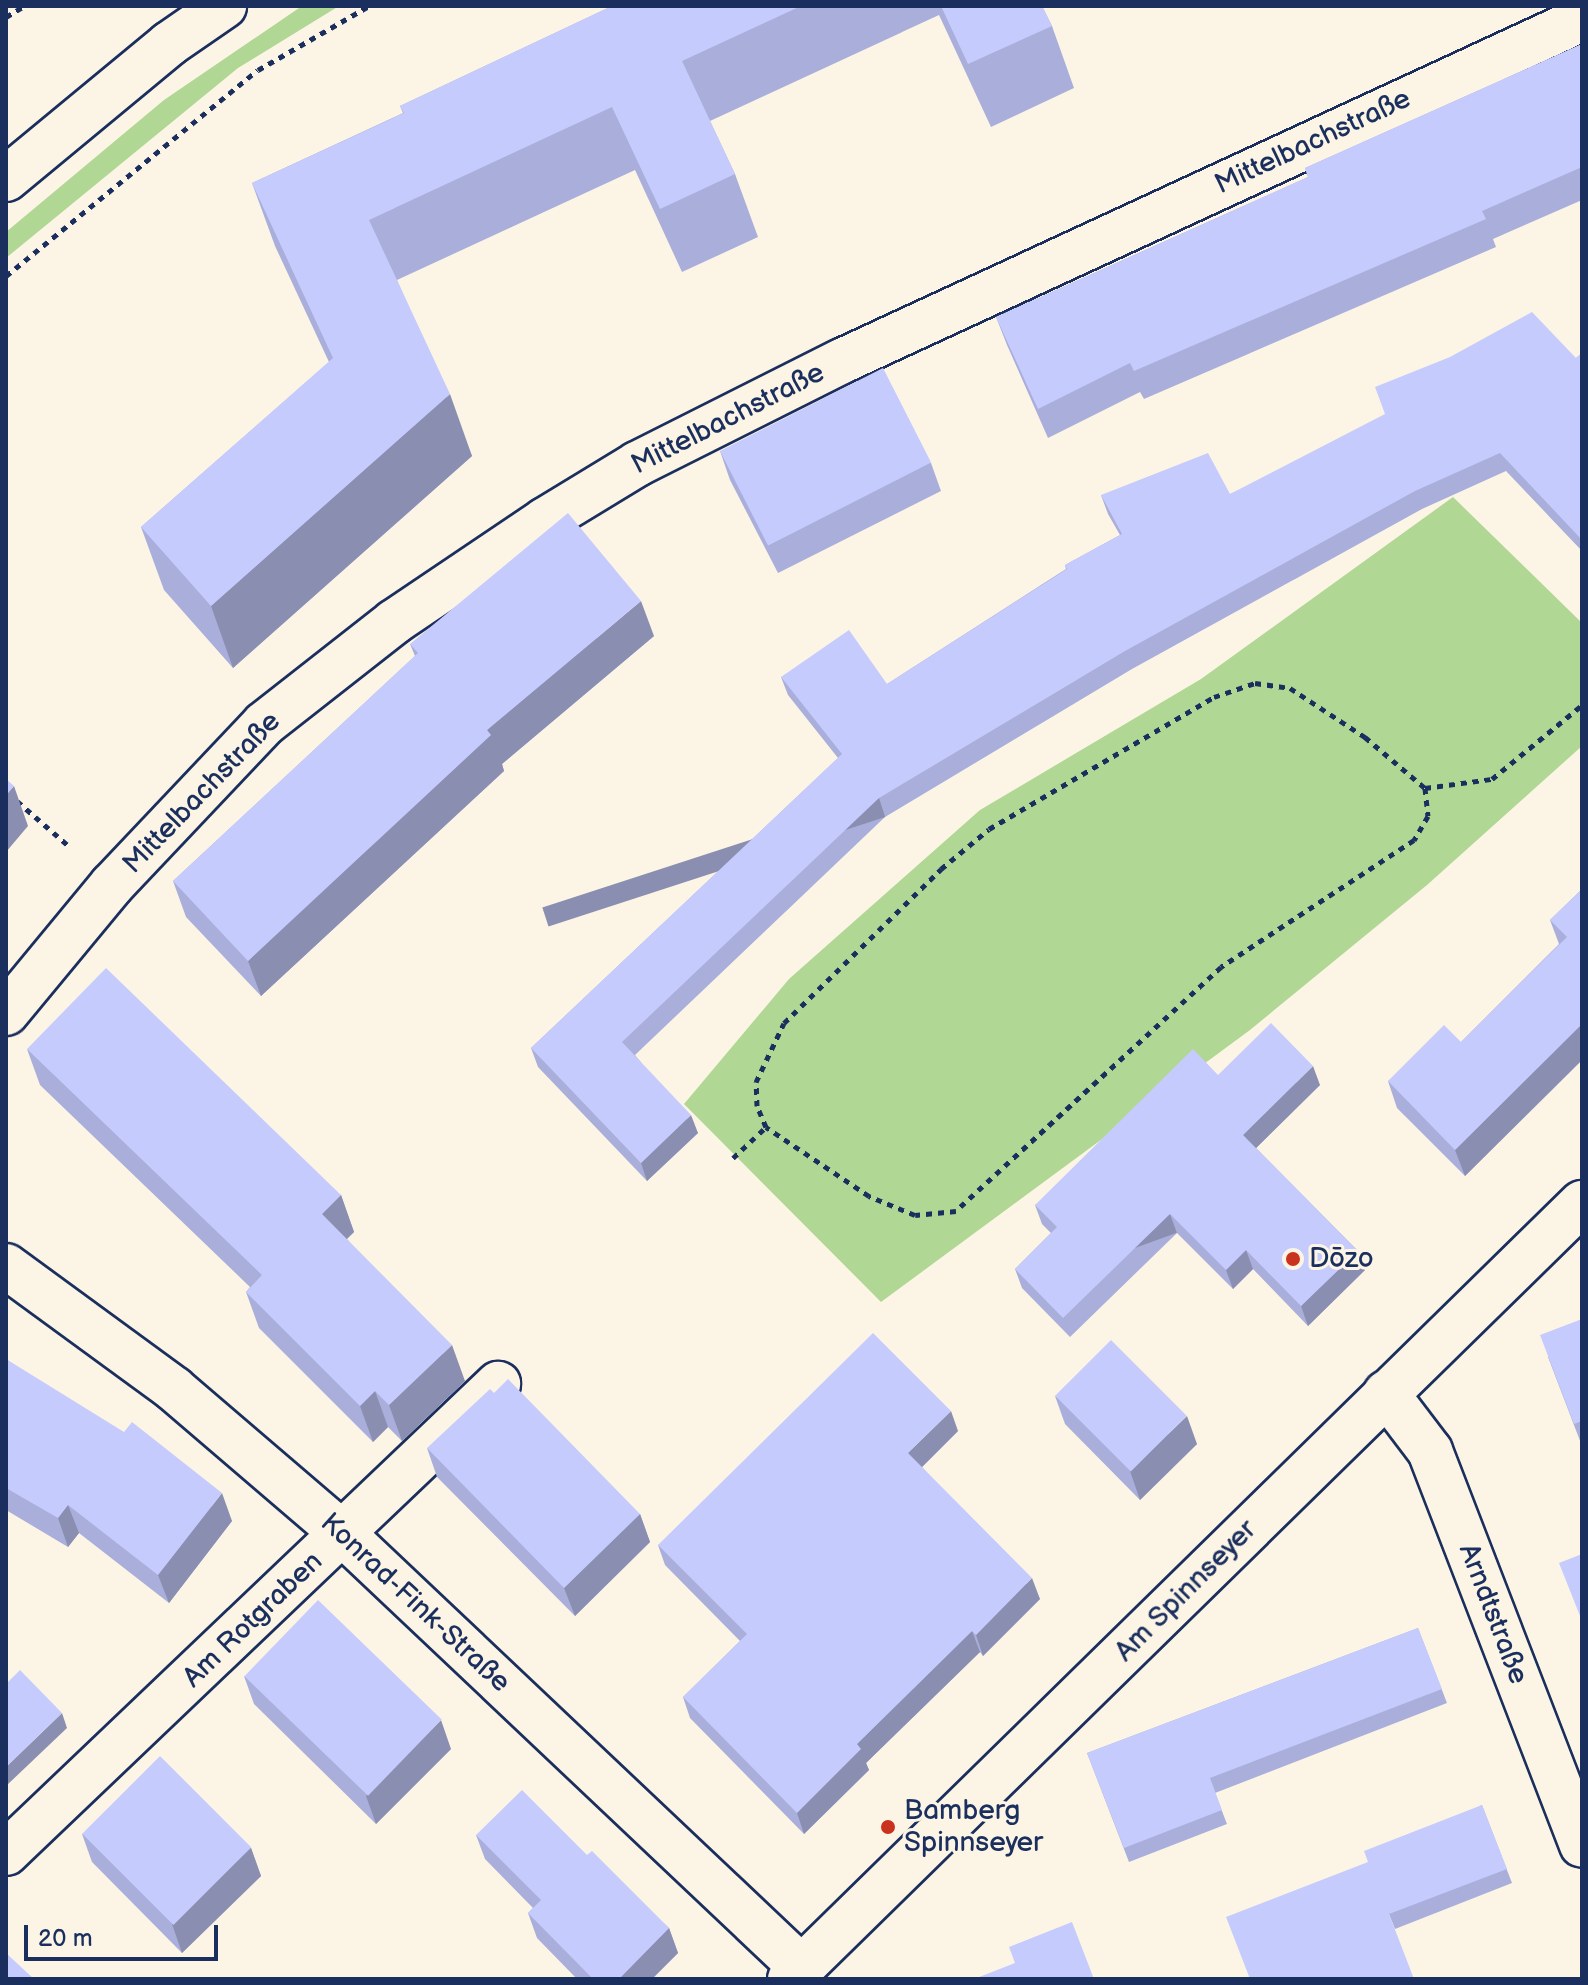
<!DOCTYPE html>
<html>
<head>
<meta charset="utf-8">
<style>
  body { margin:0 }
  #map { position:relative; width:1588px; height:1985px; overflow:hidden; background:#fcf5e5; font-family:"Balsamiq Sans",sans-serif }
  div>[style] { position:absolute }
  .green>* { inset:0; background:#b0d793 }
  .path>* { height:5px; margin-top:-2.5px; transform-origin:0; background:repeating-linear-gradient(90deg,#1b2f5e 0 6px,transparent 0 12px) }
  .roads { filter:drop-shadow(2px 0 #1b2f5e) drop-shadow(-2px 0 #1b2f5e) drop-shadow(0 2px #1b2f5e) drop-shadow(0 -2px #1b2f5e) }
  .street>* { height:44px; margin:-22px; padding:0 22px; transform-origin:22px; border-radius:22px; background:#fcf5e5 }
  .secondary>* { height:44px; margin:-22px; padding:0 22px; transform-origin:22px; border-radius:22px; background:#fcf5e5 }
  .wall>* { inset:0; background:#a9afda }
  .shaded-wall>* { inset:0; background:#8a8eb1; transform-origin:0 0 }
  .building>* { inset:0; background:#c5cbfd; transform-origin:0 0 }
  .dots>* { width:22px; height:22px; translate:-50% -50%; box-sizing:border-box; border:4px solid #fcf5e5; border-radius:50% }
  span { translate:-50% -50%; white-space:nowrap; text-align:center; line-height:1.15; -webkit-text-stroke:6px #fcf5e5; paint-order:stroke }
  .street-label { font-size:28px; color:#1b2f5e }
  .poi-label { font-size:28px; color:#1b2f5e }
  .left { translate:0 -50%; text-align:left }
  .frame { position:absolute; inset:0; border:8px solid #1b2f5e; pointer-events:none }
  .scale { position:absolute; left:24px; top:1925px; width:194px; height:36px; box-sizing:border-box; border:4px solid #1b2f5e; border-top:0; padding-left:10px; font-size:24px; line-height:28px; white-space:nowrap; color:#1b2f5e; -webkit-text-stroke:6px #fcf5e5; paint-order:stroke }
</style>
</head>
<body>
<div id="map">
  <div class="green">
    <i style="clip-path:polygon(302px 6px,339px 6px,238px 68px,6px 258px,6px 232px,164px 100px)"></i>
    <i style="clip-path:polygon(1453px 497px,1582px 623px,1582px 746px,1427px 885px,1250px 1030px,881px 1302px,684px 1104px,789px 979px,980px 810px,1201px 679px)"></i>
  </div>
  <div class="path">
    <i style="left:6px;top:17px;width:21px;rotate:-31deg"></i>
    <i style="left:6px;top:276px;width:325px;rotate:-39.3deg"></i>
    <i style="left:258px;top:70px;width:128px;rotate:-30deg"></i>
    <i style="left:1425px;top:788px;width:28px;rotate:84deg"></i>
    <i style="left:1428px;top:816px;width:28px;rotate:120deg"></i>
    <i style="left:1414px;top:840px;width:231px;rotate:146.7deg"></i>
    <i style="left:1221px;top:967px;width:360px;rotate:137.4deg"></i>
    <i style="left:956px;top:1211px;width:41px;rotate:174.4deg"></i>
    <i style="left:915px;top:1215px;width:50px;rotate:-157.6deg"></i>
    <i style="left:869px;top:1196px;width:124px;rotate:-146.2deg"></i>
    <i style="left:766px;top:1127px;width:23px;rotate:-113deg"></i>
    <i style="left:757px;top:1106px;width:24px;rotate:-92deg"></i>
    <i style="left:756px;top:1082px;width:65px;rotate:-64.6deg"></i>
    <i style="left:784px;top:1023px;width:220px;rotate:-44.4deg"></i>
    <i style="left:941px;top:869px;width:62px;rotate:-39.8deg"></i>
    <i style="left:989px;top:829px;width:261px;rotate:-30.4deg"></i>
    <i style="left:1214px;top:697px;width:43px;rotate:-18.9deg"></i>
    <i style="left:1255px;top:683px;width:35px;rotate:8deg"></i>
    <i style="left:1290px;top:688px;width:90px;rotate:33.2deg"></i>
    <i style="left:1365px;top:737px;width:79px;rotate:40.4deg"></i>
    <i style="left:1425px;top:788px;width:68px;rotate:-7.7deg"></i>
    <i style="left:1492px;top:779px;width:117px;rotate:-39.4deg"></i>
    <i style="left:17px;top:801px;width:70px;rotate:41deg"></i>
    <i style="left:733px;top:1158px;width:45px;rotate:-43.2deg"></i>
  </div>
  <div class="roads">
    <div class="street">
      <i style="left:6px;top:1013px;width:166px;rotate:-50.4deg"></i>
      <i style="left:112px;top:885px;width:221px;rotate:-46.6deg"></i>
      <i style="left:264px;top:724px;width:165px;rotate:-38.1deg"></i>
      <i style="left:394px;top:622px;width:182px;rotate:-34deg"></i>
      <i style="left:545px;top:520px;width:108px;rotate:-31.3deg"></i>
      <i style="left:637px;top:464px;width:229px;rotate:-26.7deg"></i>
      <i style="left:842px;top:361px;width:815px;rotate:-24.8deg"></i>
      <i style="left:6px;top:1266px;width:208px;rotate:36.2deg"></i>
      <i style="left:174px;top:1389px;width:223px;rotate:40.6deg"></i>
      <i style="left:343px;top:1534px;width:632px;rotate:43.4deg"></i>
      <i style="left:1386px;top:1393px;width:73px;rotate:52.8deg"></i>
      <i style="left:1430px;top:1451px;width:422px;rotate:68.9deg"></i>
      <i style="left:6px;top:1853px;width:680px;rotate:-43.63deg"></i>
      <i style="left:790px;top:1979px;width:1109px;rotate:-44.42deg"></i>
    </div>
    <div class="secondary">
      <i style="left:6px;top:179px;width:212px;rotate:-39.6deg"></i>
      <i style="left:169px;top:44px;width:67px;rotate:-34.6deg"></i>
    </div>
  </div>
  <div class="wall">
    <i style="clip-path:polygon(612px 6px,1042px 6px,1052px 26px,1074px 88px,991px 127px,939px 15px,710px 121px,735px 174px,758px 237px,682px 272px,635px 170px,397px 280px,472px 456px,233px 668px,164px 590px,141px 527px,329px 362px,275px 246px,252px 183px,403px 113px,400px 106px)"></i>
    <i style="clip-path:polygon(1582px 44px,1582px 200px,1493px 239px,1496px 247px,1144px 399px,1140px 392px,1048px 438px,1007px 345px,996px 317px,1308px 177px,1305px 168px)"></i>
    <i style="clip-path:polygon(1582px 353px,1582px 551px,1506px 471px,1422px 509px,1132px 669px,885px 817px,635px 1055px,698px 1133px,647px 1181px,538px 1067px,531px 1048px,838px 758px,788px 695px,781px 677px,887px 684px,1066px 569px,1065px 565px,1120px 535px,1108px 514px,1101px 495px,1230px 494px,1576px 358px)"></i>
    <i style="clip-path:polygon(720px 451px,931px 463px,941px 491px,778px 573px,730px 480px)"></i>
    <i style="clip-path:polygon(654px 636px,502px 764px,504px 771px,261px 996px,186px 917px,173px 881px,415px 656px,410px 644px)"></i>
    <i style="clip-path:polygon(1582px 889px,1582px 1060px,1465px 1176px,1397px 1108px,1388px 1081px,1461px 1042px,1559px 944px,1550px 920px)"></i>
    <i style="clip-path:polygon(27px 1049px,341px 1195px,354px 1232px,347px 1239px,465px 1381px,402px 1441px,388px 1427px,373px 1442px,259px 1328px,246px 1292px,250px 1287px,40px 1085px)"></i>
    <i style="clip-path:polygon(1218px 1075px,1320px 1085px,1256px 1148px,1358px 1251px,1365px 1270px,1308px 1326px,1253px 1269px,1233px 1289px,1177px 1233px,1070px 1337px,1022px 1288px,1015px 1269px,1051px 1233px,1042px 1224px,1035px 1205px)"></i>
    <i style="clip-path:polygon(1582px 1319px,1582px 1446px,1548px 1357px)"></i>
    <i style="clip-path:polygon(6px 1359px,232px 1521px,169px 1603px,79px 1533px,68px 1547px,6px 1510px)"></i>
    <i style="clip-path:polygon(1055px 1396px,1197px 1444px,1140px 1500px,1065px 1424px)"></i>
    <i style="clip-path:polygon(958px 1431px,922px 1467px,1040px 1599px,983px 1656px,980px 1652px,866px 1763px,869px 1770px,804px 1834px,690px 1718px,683px 1697px,740px 1641px,665px 1565px,658px 1545px)"></i>
    <i style="clip-path:polygon(427px 1448px,640px 1514px,650px 1542px,575px 1616px,437px 1477px)"></i>
    <i style="clip-path:polygon(1418px 1628px,1447px 1703px,1215px 1793px,1227px 1824px,1129px 1862px,1087px 1753px)"></i>
    <i style="clip-path:polygon(244px 1676px,451px 1749px,376px 1824px,254px 1704px)"></i>
    <i style="clip-path:polygon(1482px 1805px,1512px 1883px,1395px 1929px,1368px 1862px)"></i>
    <i style="clip-path:polygon(82px 1834px,251px 1848px,261px 1876px,182px 1953px,92px 1862px)"></i>
    <i style="clip-path:polygon(476px 1835px,587px 1855px,669px 1928px,678px 1953px,652px 1979px,577px 1979px,537px 1938px,528px 1913px,533px 1908px,485px 1859px)"></i>
  </div>
  <div class="shaded-wall">
    <i style="clip-path:polygon(450px 394px,472px 456px,233px 668px,211px 606px)"></i>
    <i style="clip-path:polygon(641px 601px,654px 636px,502px 764px,504px 771px,261px 996px,248px 961px,487px 730px)"></i>
    <i style="clip-path:polygon(14px 786px,28px 826px,6px 852px,6px 795px)"></i>
    <i style="left:879px;top:798px;width:20px;height:354px;rotate:72deg"></i>
    <i style="clip-path:polygon(1582px 1024px,1582px 1060px,1465px 1176px,1455px 1150px)"></i>
    <i style="clip-path:polygon(1313px 1066px,1320px 1085px,1250px 1154px,1243px 1135px)"></i>
    <i style="clip-path:polygon(691px 1115px,698px 1133px,647px 1181px,641px 1163px)"></i>
    <i style="clip-path:polygon(341px 1195px,354px 1232px,335px 1250px,322px 1214px)"></i>
    <i style="left:1170px;top:1214px;width:20px;height:149px;rotate:70deg"></i>
    <i style="clip-path:polygon(1246px 1250px,1253px 1269px,1233px 1289px,1226px 1270px)"></i>
    <i style="clip-path:polygon(1358px 1251px,1365px 1270px,1308px 1326px,1301px 1306px)"></i>
    <i style="clip-path:polygon(452px 1345px,465px 1381px,402px 1441px,389px 1405px)"></i>
    <i style="clip-path:polygon(375px 1391px,388px 1427px,373px 1442px,360px 1406px)"></i>
    <i style="clip-path:polygon(951px 1411px,958px 1431px,916px 1473px,908px 1453px)"></i>
    <i style="clip-path:polygon(1187px 1416px,1197px 1444px,1140px 1500px,1130px 1471px)"></i>
    <i style="clip-path:polygon(222px 1493px,232px 1521px,169px 1603px,158px 1575px)"></i>
    <i style="clip-path:polygon(68px 1505px,79px 1533px,68px 1547px,58px 1518px)"></i>
    <i style="clip-path:polygon(640px 1514px,650px 1542px,575px 1616px,564px 1588px)"></i>
    <i style="clip-path:polygon(1032px 1578px,1040px 1599px,983px 1656px,976px 1635px)"></i>
    <i style="clip-path:polygon(972px 1631px,980px 1652px,866px 1763px,869px 1770px,804px 1834px,797px 1813px,857px 1744px)"></i>
    <i style="clip-path:polygon(62px 1713px,67px 1728px,6px 1786px,6px 1767px)"></i>
    <i style="clip-path:polygon(441px 1720px,451px 1749px,376px 1824px,366px 1796px)"></i>
    <i style="clip-path:polygon(251px 1848px,261px 1876px,182px 1953px,172px 1924px)"></i>
    <i style="clip-path:polygon(669px 1928px,678px 1953px,652px 1979px,619px 1979px)"></i>
  </div>
  <div class="building">
    <i style="clip-path:polygon(612px 6px,801px 6px,682px 61px,735px 174px,660px 209px,612px 107px,369px 220px,450px 394px,211px 606px,141px 527px,333px 358px,252px 183px,404px 113px,400px 106px)"></i>
    <i style="clip-path:polygon(941px 6px,1042px 6px,1052px 26px,968px 64px)"></i>
    <i style="clip-path:polygon(1582px 44px,1582px 167px,1482px 211px,1486px 219px,1134px 371px,1130px 363px,1038px 409px,996px 317px,1308px 177px,1305px 168px)"></i>
    <i style="clip-path:polygon(1532px 312px,1576px 358px,1582px 353px,1582px 540px,1500px 453px,1415px 491px,1125px 651px,879px 798px,622px 1042px,691px 1115px,641px 1163px,531px 1048px,842px 754px,781px 677px,849px 630px,887px 684px,1067px 569px,1065px 565px,1122px 534px,1101px 495px,1208px 453px,1230px 494px,1385px 414px,1375px 387px,1450px 357px)"></i>
    <i style="left:883px;top:368px;width:106px;height:183px;rotate:63deg"></i>
    <i style="clip-path:polygon(568px 513px,641px 601px,487px 730px,491px 735px,248px 961px,173px 881px,418px 653px,410px 644px)"></i>
    <i style="clip-path:polygon(6px 779px,14px 786px,6px 795px)"></i>
    <i style="clip-path:polygon(1582px 889px,1582px 1024px,1455px 1150px,1388px 1081px,1444px 1025px,1461px 1042px,1567px 937px,1550px 920px)"></i>
    <i style="clip-path:polygon(106px 968px,341px 1195px,322px 1214px,452px 1345px,389px 1405px,375px 1391px,360px 1406px,246px 1292px,262px 1275px,27px 1049px)"></i>
    <i style="clip-path:polygon(1271px 1023px,1313px 1066px,1243px 1135px,1358px 1251px,1301px 1306px,1246px 1250px,1226px 1270px,1170px 1214px,1063px 1318px,1015px 1269px,1057px 1227px,1035px 1205px,1193px 1049px,1218px 1075px)"></i>
    <i style="clip-path:polygon(1582px 1319px,1582px 1421px,1574px 1424px,1540px 1335px)"></i>
    <i style="clip-path:polygon(873px 1333px,951px 1411px,908px 1453px,1032px 1578px,976px 1635px,972px 1631px,857px 1744px,861px 1749px,797px 1813px,683px 1697px,747px 1634px,658px 1545px)"></i>
    <i style="left:1111px;top:1340px;width:107px;height:79px;rotate:45deg"></i>
    <i style="clip-path:polygon(6px 1359px,124px 1432px,132px 1422px,222px 1493px,158px 1575px,68px 1505px,58px 1518px,6px 1488px)"></i>
    <i style="clip-path:polygon(508px 1379px,640px 1514px,564px 1588px,427px 1448px,490px 1389px,494px 1393px)"></i>
    <i style="clip-path:polygon(1582px 1554px,1582px 1621px,1559px 1563px)"></i>
    <i style="left:318px;top:1600px;width:172px;height:106px;rotate:44deg"></i>
    <i style="clip-path:polygon(1418px 1628px,1442px 1689px,1210px 1778px,1222px 1810px,1124px 1848px,1087px 1753px)"></i>
    <i style="clip-path:polygon(20px 1670px,62px 1713px,6px 1767px,6px 1684px)"></i>
    <i style="left:160px;top:1756px;width:129px;height:110px;rotate:45deg"></i>
    <i style="clip-path:polygon(522px 1790px,587px 1855px,592px 1851px,669px 1928px,619px 1979px,593px 1979px,528px 1913px,541px 1900px,476px 1835px)"></i>
    <i style="clip-path:polygon(1482px 1805px,1507px 1869px,1389px 1914px,1414px 1979px,1250px 1979px,1226px 1917px,1368px 1862px,1364px 1851px)"></i>
    <i style="clip-path:polygon(1072px 1922px,1094px 1979px,974px 1979px,1015px 1963px,1009px 1947px)"></i>
    <i style="clip-path:polygon(6px 1953px,34px 1979px,6px 1979px)"></i>
  </div>
  <div class="dots">
    <i style="left:1293px;top:1259px;background:#c8321e"></i>
    <i style="left:888px;top:1827px;background:#c8321e"></i>
  </div>
  <div class="street-label">
    <span style="left:1313px;top:142px;rotate:-25deg">Mittelbachstraße</span>
    <span style="left:728px;top:419px;rotate:-27deg">Mittelbachstraße</span>
    <span style="left:202px;top:793px;rotate:-46deg">Mittelbachstraße</span>
    <span style="left:1186px;top:1591px;rotate:-45deg">Am Spinnseyer</span>
    <span style="left:415px;top:1603px;rotate:43deg">Konrad-Fink-Straße</span>
    <span style="left:1493px;top:1614px;rotate:69deg">Arndtstraße</span>
    <span style="left:253px;top:1620px;rotate:-44deg">Am Rotgraben</span>
  </div>
  <div class="poi-label">
    <span class="left" style="left:1309px;top:1259px">Dōzo</span>
    <span class="left" style="left:904px;top:1827px">Bamberg<br>Spinnseyer</span>
  </div>
  <div class="frame"></div>
  <div class="scale">20 m</div>
</div>
</body>
</html>
